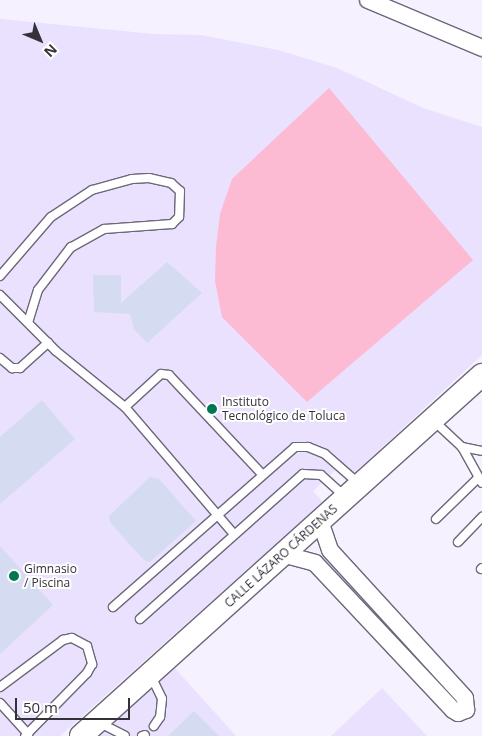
<!DOCTYPE html>
<html>
<head>
<meta charset="utf-8">
<style>
  body { margin:0 }
  #map { position:relative; width:482px; height:736px; overflow:hidden; background:#f5f1fe; font-family:"Open Sans",sans-serif }
  div>[style] { position:absolute }
  .built>* { inset:0; background:#eae1fe }
  .green>* { inset:0; background:#fcbbd3 }
  .building>* { inset:0; background:#d5dbf0 }
  .roads { filter:drop-shadow(1px 0 #6d6779) drop-shadow(-1px 0 #6d6779) drop-shadow(0 1px #6d6779) drop-shadow(0 -1px #6d6779) }
  .lane>* { height:8px; margin:-4px; padding:0 4px; transform-origin:4px; border-radius:4px; background:#fff }
  .street>* { height:16px; margin:-8px; padding:0 8px; transform-origin:8px; border-radius:8px; background:#fff }
  .secondary>* { height:22px; margin:-11px; padding:0 11px; transform-origin:11px; border-radius:11px; background:#fff }
  .dots>* { width:14px; height:14px; translate:-50% -50%; box-sizing:border-box; border:2px solid #fff; border-radius:50% }
  span { translate:-50% -50%; white-space:nowrap; text-align:center; line-height:1.15; -webkit-text-stroke:4px #fff; paint-order:stroke }
  .poi-label { font-size:12px; color:#343139 }
  .left { translate:0 -50%; text-align:left }
  .street-label { font-size:12px; color:#343139 }
  .north { position:absolute; left:15px; top:15px; width:50px; height:50px; -webkit-text-stroke:4px #fff; paint-order:stroke; rotate:135deg; font-size:14px; font-weight:700; line-height:20px; text-align:center; color:#343139 }
  .north::after { content:''; display:block; margin:auto; width:18px; height:22px; background:#343139; clip-path:polygon(50% 0,100% 100%,50% 72%,0 100%) }
  .scale { position:absolute; left:15px; top:698px; width:115px; height:22px; box-sizing:border-box; border:2px solid #343139; border-top:0; padding-left:6px; font-size:15px; line-height:18px; white-space:nowrap; color:#343139; -webkit-text-stroke:4px #fff; paint-order:stroke }
</style>
</head>
<body>
<div id="map">
  <div class="built">
    <i style="clip-path:polygon(0 19px,154px 34px,201px 35px,278px 50px,337px 68px,423px 108px,482px 127px,482px 355px,353px 474px,343px 464px,340px 466px,313px 491px,323px 502px,60px 736px,0 736px)"></i>
    <i style="clip-path:polygon(173px 666px,236px 736px,96px 736px)"></i>
    <i style="clip-path:polygon(382px 688px,427px 736px,331px 736px)"></i>
  </div>
  <div class="green">
    <i style="clip-path:polygon(329px 88px,473px 260px,307px 402px,222px 317px,215px 281px,216px 247px,220px 214px,232px 179px)"></i>
  </div>
  <div class="building">
    <i style="clip-path:polygon(167px 262px,202px 293px,147px 343px,134px 329px,130px 314px,94px 312px,93px 275px,121px 275px,121px 303px)"></i>
    <i style="clip-path:polygon(42px 400px,75px 439px,0 504px,0 437px)"></i>
    <i style="clip-path:polygon(150px 477px,159px 479px,196px 521px,150px 562px,145px 561px,131px 546px,110px 522px,109px 516px)"></i>
    <i style="clip-path:polygon(0 546px,53px 605px,0 654px)"></i>
    <i style="clip-path:polygon(194px 711px,219px 736px,168px 736px)"></i>
  </div>
  <div class="roads">
    <div class="lane">
      <i style="left:0;top:276px;width:78px;rotate:-49.2deg"></i>
      <i style="left:51px;top:217px;width:49px;rotate:-33.4deg"></i>
      <i style="left:92px;top:190px;width:41px;rotate:-15.4deg"></i>
      <i style="left:132px;top:179px;width:17px;rotate:-3deg"></i>
      <i style="left:149px;top:178px;width:23px;rotate:13deg"></i>
      <i style="left:171px;top:183px;width:12px;rotate:42deg"></i>
      <i style="left:180px;top:191px;width:26px;rotate:92deg"></i>
      <i style="left:179px;top:217px;width:10px;rotate:135deg"></i>
      <i style="left:172px;top:224px;width:68px;rotate:175.8deg"></i>
      <i style="left:104px;top:229px;width:38px;rotate:151deg"></i>
      <i style="left:71px;top:247px;width:54px;rotate:127.5deg"></i>
      <i style="left:38px;top:290px;width:34px;rotate:107deg"></i>
      <i style="left:0;top:295px;width:79px;rotate:45deg"></i>
      <i style="left:56px;top:351px;width:89px;rotate:39.1deg"></i>
      <i style="left:125px;top:407px;width:167px;rotate:49.4deg"></i>
      <i style="left:0;top:358px;width:16px;rotate:40deg"></i>
      <i style="left:12px;top:368px;width:8px"></i>
      <i style="left:20px;top:368px;width:38px;rotate:-42deg"></i>
      <i style="left:125px;top:407px;width:49px;rotate:-42.5deg"></i>
      <i style="left:161px;top:374px;width:8px;rotate:7deg"></i>
      <i style="left:169px;top:375px;width:134px;rotate:46.8deg"></i>
      <i style="left:434px;top:421px;width:38px;rotate:43deg"></i>
      <i style="left:462px;top:447px;width:20px;rotate:11deg"></i>
      <i style="left:462px;top:447px;width:41px;rotate:60.9deg"></i>
      <i style="left:436px;top:519px;width:59px;rotate:-44.3deg"></i>
      <i style="left:458px;top:542px;width:35px;rotate:-46deg"></i>
      <i style="left:481px;top:569px;width:1px;rotate:-45deg"></i>
      <i style="left:113px;top:607px;width:242px;rotate:-41.3deg"></i>
      <i style="left:295px;top:447px;width:13px"></i>
      <i style="left:308px;top:447px;width:18px;rotate:22deg"></i>
      <i style="left:325px;top:454px;width:44px;rotate:41.3deg"></i>
      <i style="left:140px;top:619px;width:218px;rotate:-41.7deg"></i>
      <i style="left:303px;top:474px;width:18px;rotate:3deg"></i>
      <i style="left:321px;top:475px;width:31px;rotate:42deg"></i>
      <i style="left:151px;top:676px;width:25px;rotate:64deg"></i>
      <i style="left:162px;top:699px;width:18px;rotate:96deg"></i>
      <i style="left:160px;top:717px;width:11px;rotate:124deg"></i>
      <i style="left:0;top:687px;width:79px;rotate:-36.7deg"></i>
      <i style="left:63px;top:640px;width:9px;rotate:-13deg"></i>
      <i style="left:72px;top:638px;width:17px;rotate:28deg"></i>
      <i style="left:87px;top:646px;width:19px;rotate:74deg"></i>
      <i style="left:92px;top:664px;width:10px;rotate:119deg"></i>
      <i style="left:87px;top:673px;width:88px;rotate:134.5deg"></i>
      <i style="left:0;top:703px;width:42px;rotate:47.9deg"></i>
      <i style="left:98px;top:722px;width:30px;rotate:27deg"></i>
      <i style="left:142px;top:736px;width:3px;rotate:-18deg"></i>
    </div>
    <div class="street">
      <i style="left:368px;top:0;width:124px;rotate:22.8deg"></i>
      <i style="left:282px;top:554px;width:34px;rotate:15deg"></i>
      <i style="left:315px;top:563px;width:202px;rotate:46.8deg"></i>
      <i style="left:453px;top:710px;width:6px;rotate:31deg"></i>
      <i style="left:458px;top:713px;width:9px;rotate:-21deg"></i>
      <i style="left:466px;top:710px;width:12px;rotate:-95deg"></i>
      <i style="left:465px;top:698px;width:200px;rotate:-132.4deg"></i>
      <i style="left:330px;top:550px;width:31px;rotate:-109deg"></i>
    </div>
    <div class="secondary">
      <i style="left:81px;top:736px;width:540px;rotate:-42deg"></i>
    </div>
  </div>
  <div class="dots">
    <i style="left:212px;top:409px;background:#007753"></i>
    <i style="left:14px;top:576px;background:#007753"></i>
  </div>
  <div class="poi-label">
    <span class="left" style="left:222px;top:409px">Instituto<br>Tecnológico de Toluca</span>
    <span class="left" style="left:24px;top:576px">Gimnasio<br>/ Piscina</span>
  </div>
  <div class="street-label">
    <span style="left:281px;top:556px;rotate:-42deg">CALLE LÁZARO CÁRDENAS</span>
  </div>
  <div class="north">N</div>
  <div class="scale">50 m</div>
</div>
</body>
</html>
